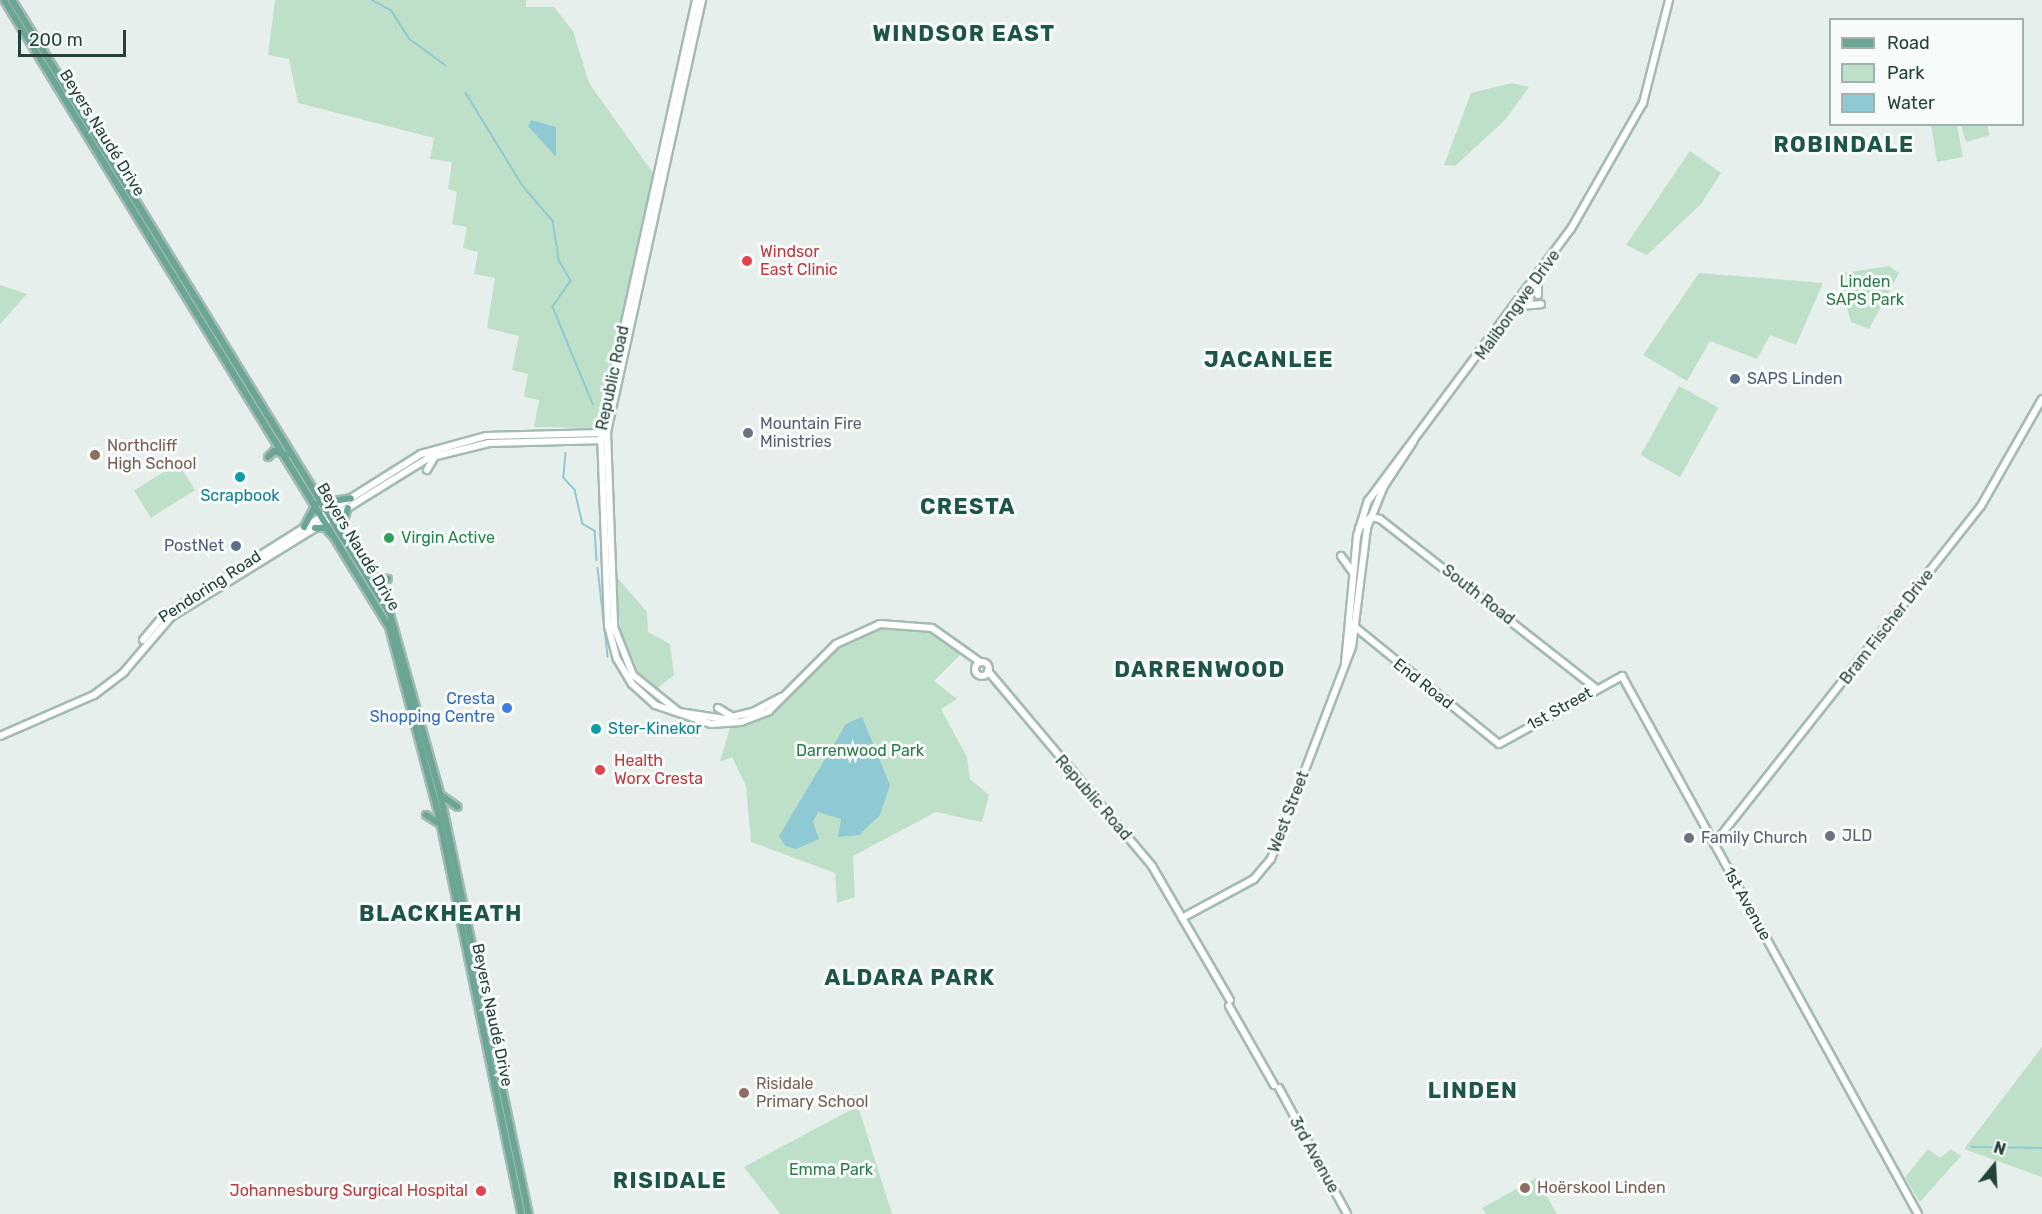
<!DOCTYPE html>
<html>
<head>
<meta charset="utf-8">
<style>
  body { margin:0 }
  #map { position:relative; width:2042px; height:1214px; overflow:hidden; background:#e6efeb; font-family:Rubik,sans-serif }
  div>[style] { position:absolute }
  .green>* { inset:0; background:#bfe0c8; transform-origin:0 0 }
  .water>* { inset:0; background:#8ec9d4 }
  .stream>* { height:1.5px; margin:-0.75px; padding:0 0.75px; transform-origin:0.75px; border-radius:0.75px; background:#8ec9d4 }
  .roads { filter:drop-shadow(2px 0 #a4bbb3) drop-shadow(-2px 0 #a4bbb3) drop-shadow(0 2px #a4bbb3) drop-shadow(0 -2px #a4bbb3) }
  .secondary>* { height:6px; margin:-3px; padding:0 3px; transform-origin:3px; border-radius:3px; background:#fff }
  .secondary>.ring { margin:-3px; padding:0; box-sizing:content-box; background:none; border:6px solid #fff; border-radius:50% }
  .primary>* { height:6px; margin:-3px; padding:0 3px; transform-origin:3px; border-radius:3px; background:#6aa596 }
  .dots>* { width:16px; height:16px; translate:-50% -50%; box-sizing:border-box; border:3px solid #f7fbf9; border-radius:50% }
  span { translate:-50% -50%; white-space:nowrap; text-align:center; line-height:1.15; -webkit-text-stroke:6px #f7fbf9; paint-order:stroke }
  .street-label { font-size:16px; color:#24423a }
  .health-label { font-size:16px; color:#be3a42 }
  .left { translate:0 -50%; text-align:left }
  .right { translate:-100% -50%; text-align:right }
  .park-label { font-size:16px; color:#2d7a4b }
  .service-label { font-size:16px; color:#4e5e75 }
  .worship-label { font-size:16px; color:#5b616d }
  .education-label { font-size:16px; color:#785e54 }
  .culture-label { font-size:16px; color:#0d838f }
  .leisure-label { font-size:16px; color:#27864d }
  .shop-label { font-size:16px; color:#366cbe }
  .district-label { font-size:22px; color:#1f5548; font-weight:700; letter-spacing:1.5px }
  .legend { position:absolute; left:1829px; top:18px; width:195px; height:108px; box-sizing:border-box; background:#f7fbf9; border:2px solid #a3b1ad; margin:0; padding:8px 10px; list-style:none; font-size:18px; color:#24423a }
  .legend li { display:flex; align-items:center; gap:12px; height:30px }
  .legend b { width:30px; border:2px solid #a3b1ad }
  .north { position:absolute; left:1964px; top:1136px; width:60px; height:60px; -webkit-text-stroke:4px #f7fbf9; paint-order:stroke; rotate:18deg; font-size:16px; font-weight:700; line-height:24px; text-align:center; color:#24423a }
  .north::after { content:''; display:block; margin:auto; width:21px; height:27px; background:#24423a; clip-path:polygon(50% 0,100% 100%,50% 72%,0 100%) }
  .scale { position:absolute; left:18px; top:30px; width:108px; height:27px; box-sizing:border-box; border:3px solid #24423a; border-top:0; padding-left:8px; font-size:18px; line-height:21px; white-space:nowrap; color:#24423a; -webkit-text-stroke:4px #f7fbf9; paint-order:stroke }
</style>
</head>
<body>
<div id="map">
  <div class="green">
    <i style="clip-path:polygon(275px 0,526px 0,526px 7px,554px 7px,573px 31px,589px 83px,653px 173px,599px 422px,593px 428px,534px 427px,539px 400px,524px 397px,528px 374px,512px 370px,519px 336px,487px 328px,495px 278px,474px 274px,478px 252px,463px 248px,467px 227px,452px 224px,457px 192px,448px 189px,452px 162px,430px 159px,434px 138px,298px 103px,289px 59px,268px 55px)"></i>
    <i style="clip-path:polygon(1512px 83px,1529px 87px,1505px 120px,1455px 166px,1444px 165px,1471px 93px)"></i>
    <i style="clip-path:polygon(1931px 125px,1957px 125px,1963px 157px,1937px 162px)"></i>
    <i style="clip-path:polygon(1961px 125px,1987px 125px,1990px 135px,1966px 142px)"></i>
    <i style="clip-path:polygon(1690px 151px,1721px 173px,1701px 204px,1647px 255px,1626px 245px)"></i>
    <i style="clip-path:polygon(1889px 266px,1899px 273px,1869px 329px,1851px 322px,1838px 274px)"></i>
    <i style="clip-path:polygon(1699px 273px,1823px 283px,1796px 345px,1770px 335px,1757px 359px,1710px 341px,1687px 381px,1643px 355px)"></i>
    <i style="clip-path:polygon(0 285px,27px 294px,0 324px)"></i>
    <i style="left:1679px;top:386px;width:45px;height:79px;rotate:29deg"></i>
    <i style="left:178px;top:463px;width:32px;height:52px;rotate:58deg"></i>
    <i style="clip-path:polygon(615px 575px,647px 612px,648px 632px,670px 644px,674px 675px,657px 688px,641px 678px,622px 647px)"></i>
    <i style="clip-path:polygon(883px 627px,930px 631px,961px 654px,934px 681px,957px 699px,941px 709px,967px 757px,970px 779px,989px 795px,982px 822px,936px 812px,853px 856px,855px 897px,837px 903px,835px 873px,751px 842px,746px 786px,732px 757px,720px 762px,730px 727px,763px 719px,840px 647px)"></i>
    <i style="clip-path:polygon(2042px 1047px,2042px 1177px,1964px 1149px)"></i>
    <i style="clip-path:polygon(858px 1106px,892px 1214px,780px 1214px,744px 1167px)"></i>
    <i style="clip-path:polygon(1928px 1149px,1940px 1158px,1951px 1149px,1961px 1156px,1920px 1202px,1905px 1177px)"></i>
    <i style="clip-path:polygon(1536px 1178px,1557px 1214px,1486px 1214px,1482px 1208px)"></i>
  </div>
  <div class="water">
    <i style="clip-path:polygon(531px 120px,556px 127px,556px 157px,528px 126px)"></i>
    <i style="clip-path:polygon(862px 717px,890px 785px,880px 815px,859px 835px,838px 837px,841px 819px,818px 812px,813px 822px,819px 839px,796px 849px,785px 846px,779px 836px,846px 724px)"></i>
  </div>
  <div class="stream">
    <i style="left:372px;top:0;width:21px;rotate:28deg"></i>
    <i style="left:391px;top:10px;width:35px;rotate:57deg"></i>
    <i style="left:410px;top:39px;width:44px;rotate:36.6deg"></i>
    <i style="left:466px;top:93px;width:109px;rotate:58.5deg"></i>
    <i style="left:523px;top:186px;width:46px;rotate:49.4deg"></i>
    <i style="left:553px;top:221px;width:39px;rotate:81deg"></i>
    <i style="left:559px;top:260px;width:24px;rotate:60deg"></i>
    <i style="left:571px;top:281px;width:32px;rotate:125deg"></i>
    <i style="left:553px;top:307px;width:105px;rotate:67.6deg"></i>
    <i style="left:566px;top:453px;width:25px;rotate:95deg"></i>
    <i style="left:564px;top:478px;width:16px;rotate:47deg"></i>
    <i style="left:575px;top:490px;width:35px;rotate:77deg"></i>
    <i style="left:583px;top:524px;width:14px;rotate:30deg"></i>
    <i style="left:595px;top:531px;width:29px;rotate:86deg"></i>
    <i style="left:598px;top:568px;width:89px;rotate:83.5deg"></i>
    <i style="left:1972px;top:1147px;width:70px;rotate:0.8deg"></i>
  </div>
  <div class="roads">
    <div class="secondary">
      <i style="left:696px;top:0;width:443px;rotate:102.4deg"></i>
      <i style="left:601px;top:433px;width:193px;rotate:87.9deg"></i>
      <i style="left:608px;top:626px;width:34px;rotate:75deg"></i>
      <i style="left:617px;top:659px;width:29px;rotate:59deg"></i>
      <i style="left:632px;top:684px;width:31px;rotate:42deg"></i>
      <i style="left:655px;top:705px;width:59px;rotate:18.7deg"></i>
      <i style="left:711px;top:724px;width:30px;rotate:-4deg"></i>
      <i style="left:741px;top:722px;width:30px;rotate:-21deg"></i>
      <i style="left:769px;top:711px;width:95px;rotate:-45deg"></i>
      <i style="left:836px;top:644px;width:48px;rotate:-24.4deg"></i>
      <i style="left:880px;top:624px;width:52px;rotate:4.4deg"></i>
      <i style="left:932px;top:628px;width:59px;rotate:35.3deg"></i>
      <i style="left:702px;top:0;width:442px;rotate:102.4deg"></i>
      <i style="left:607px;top:432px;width:195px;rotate:87.9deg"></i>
      <i style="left:614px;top:627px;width:52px;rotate:68.4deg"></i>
      <i style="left:633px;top:675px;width:59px;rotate:38.8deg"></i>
      <i style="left:679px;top:712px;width:46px;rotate:8.8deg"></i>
      <i style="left:724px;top:719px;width:30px;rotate:-14deg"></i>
      <i style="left:753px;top:712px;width:32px;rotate:-28deg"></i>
      <i style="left:1538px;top:295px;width:11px;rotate:-90deg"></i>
      <i style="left:1520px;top:306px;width:21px;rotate:-5deg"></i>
      <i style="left:427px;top:470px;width:14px;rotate:-60deg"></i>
      <i style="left:1359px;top:528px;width:16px;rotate:-43deg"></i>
      <i style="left:1371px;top:517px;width:9px;rotate:13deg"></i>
      <i style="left:1380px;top:519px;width:276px;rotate:38.1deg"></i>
      <i style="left:1341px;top:556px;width:19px;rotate:54deg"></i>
      <i style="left:1349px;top:622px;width:193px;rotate:39.1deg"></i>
      <i style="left:1499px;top:744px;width:141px;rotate:-28.9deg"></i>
      <i style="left:1622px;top:676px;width:614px;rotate:61.18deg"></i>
      <i style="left:143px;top:640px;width:30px;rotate:-50deg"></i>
      <i style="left:162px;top:617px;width:306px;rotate:-32.2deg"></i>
      <i style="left:421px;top:454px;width:67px;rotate:-15.5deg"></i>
      <i style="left:486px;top:436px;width:117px;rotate:-1.5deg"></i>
      <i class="ring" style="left:975px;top:662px;width:8px;height:8px"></i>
      <i style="left:1345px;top:663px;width:128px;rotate:-84.6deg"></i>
      <i style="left:1357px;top:536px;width:37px;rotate:-73deg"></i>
      <i style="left:1368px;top:501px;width:339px;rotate:-53.3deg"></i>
      <i style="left:1571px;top:229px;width:145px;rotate:-60.3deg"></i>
      <i style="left:1643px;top:103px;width:106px;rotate:-75.8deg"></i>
      <i style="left:988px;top:671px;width:255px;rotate:49.9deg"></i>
      <i style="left:1152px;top:866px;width:155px;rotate:59.8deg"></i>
      <i style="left:718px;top:708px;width:17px;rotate:31deg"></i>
      <i style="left:0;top:736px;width:103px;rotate:-23.6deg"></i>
      <i style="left:94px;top:695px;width:38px;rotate:-37deg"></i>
      <i style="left:124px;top:672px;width:72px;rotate:-49.5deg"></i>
      <i style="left:171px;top:617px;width:302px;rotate:-31.7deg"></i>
      <i style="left:428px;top:458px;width:63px;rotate:-13.8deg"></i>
      <i style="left:489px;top:443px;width:116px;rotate:-1.5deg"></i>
      <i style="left:1714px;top:844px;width:431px;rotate:-51.7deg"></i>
      <i style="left:1981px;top:506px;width:123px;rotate:-60.3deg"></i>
      <i style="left:1182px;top:918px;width:82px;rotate:-28.4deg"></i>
      <i style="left:1254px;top:879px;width:26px;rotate:-50deg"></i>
      <i style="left:1271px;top:859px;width:227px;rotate:-69.1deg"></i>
      <i style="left:1352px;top:647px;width:120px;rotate:-82.8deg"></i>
      <i style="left:1367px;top:528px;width:45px;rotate:-68deg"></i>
      <i style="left:1384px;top:486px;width:53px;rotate:-56.6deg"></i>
      <i style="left:1229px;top:1006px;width:91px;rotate:60.3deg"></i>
      <i style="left:1279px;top:1088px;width:143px;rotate:61.6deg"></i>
    </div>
    <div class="primary">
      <i style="left:4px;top:0;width:736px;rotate:58.45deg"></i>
      <i style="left:389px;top:627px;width:191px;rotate:75.2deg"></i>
      <i style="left:438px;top:812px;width:410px;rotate:78.3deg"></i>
      <i style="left:12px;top:0;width:721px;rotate:58.38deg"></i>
      <i style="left:390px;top:614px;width:186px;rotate:74.4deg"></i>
      <i style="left:440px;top:793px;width:430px;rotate:78.1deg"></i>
      <i style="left:268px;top:457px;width:8px;rotate:-45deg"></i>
      <i style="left:274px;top:451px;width:13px;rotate:18deg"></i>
      <i style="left:320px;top:494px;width:15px;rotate:28deg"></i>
      <i style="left:333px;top:501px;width:18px;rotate:-9deg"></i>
      <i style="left:304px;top:527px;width:26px;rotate:-62deg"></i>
      <i style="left:315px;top:528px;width:10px"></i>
      <i style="left:325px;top:528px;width:11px;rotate:45deg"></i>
      <i style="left:341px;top:529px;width:22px;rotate:-72deg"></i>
      <i style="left:371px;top:577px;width:17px;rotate:7deg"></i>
      <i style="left:442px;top:796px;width:19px;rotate:35deg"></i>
      <i style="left:426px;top:815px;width:17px;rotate:33deg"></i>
    </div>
  </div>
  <div class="dots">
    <i style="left:747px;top:261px;background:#e0444e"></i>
    <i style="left:1735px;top:379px;background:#5c6f8a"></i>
    <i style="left:748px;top:433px;background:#6b7280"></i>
    <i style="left:95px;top:455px;background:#8d6e63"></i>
    <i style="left:240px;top:477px;background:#0f9aa8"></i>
    <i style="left:389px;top:538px;background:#2e9e5b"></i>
    <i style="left:236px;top:546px;background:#5c6f8a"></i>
    <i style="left:507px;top:708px;background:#3f7fe0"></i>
    <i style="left:596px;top:729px;background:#0f9aa8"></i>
    <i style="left:600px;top:770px;background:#e0444e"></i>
    <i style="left:1830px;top:836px;background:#6b7280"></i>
    <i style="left:1689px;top:838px;background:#6b7280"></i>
    <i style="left:744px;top:1093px;background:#8d6e63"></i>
    <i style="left:1525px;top:1188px;background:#8d6e63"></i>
    <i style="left:481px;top:1191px;background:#e0444e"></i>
  </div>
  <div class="street-label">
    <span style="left:102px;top:133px;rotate:58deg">Beyers Naudé Drive</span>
    <span style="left:1518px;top:305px;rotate:-54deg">Malibongwe Drive</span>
    <span style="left:613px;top:378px;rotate:-78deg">Republic Road</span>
    <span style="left:358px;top:547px;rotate:59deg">Beyers Naudé Drive</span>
    <span style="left:210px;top:587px;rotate:-33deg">Pendoring Road</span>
    <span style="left:1478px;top:595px;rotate:38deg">South Road</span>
    <span style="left:1887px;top:627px;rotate:-52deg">Bram Fischer Drive</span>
    <span style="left:1423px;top:684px;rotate:38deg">End Road</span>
    <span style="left:1560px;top:709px;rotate:-29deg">1st Street</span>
    <span style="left:1093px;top:798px;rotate:49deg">Republic Road</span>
    <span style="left:1289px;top:812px;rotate:-69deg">West Street</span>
    <span style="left:1747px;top:904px;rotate:61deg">1st Avenue</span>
    <span style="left:492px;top:1015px;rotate:78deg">Beyers Naudé Drive</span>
    <span style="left:1314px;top:1155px;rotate:61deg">3rd Avenue</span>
  </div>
  <div class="health-label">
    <span class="left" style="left:760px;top:261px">Windsor<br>East Clinic</span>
    <span class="left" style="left:614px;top:770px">Health<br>Worx Cresta</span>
    <span class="right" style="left:468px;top:1191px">Johannesburg Surgical Hospital</span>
  </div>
  <div class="park-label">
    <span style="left:1865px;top:291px">Linden<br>SAPS Park</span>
    <span style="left:860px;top:751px">Darrenwood Park</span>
    <span style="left:831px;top:1170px">Emma Park</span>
  </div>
  <div class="service-label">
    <span class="left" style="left:1747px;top:379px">SAPS Linden</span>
    <span class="right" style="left:224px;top:546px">PostNet</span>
  </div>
  <div class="worship-label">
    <span class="left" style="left:760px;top:433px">Mountain Fire<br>Ministries</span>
    <span class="left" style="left:1842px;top:836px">JLD</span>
    <span class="left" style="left:1701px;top:838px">Family Church</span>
  </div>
  <div class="education-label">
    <span class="left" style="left:107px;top:455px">Northcliff<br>High School</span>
    <span class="left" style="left:756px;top:1093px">Risidale<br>Primary School</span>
    <span class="left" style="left:1537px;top:1188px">Hoërskool Linden</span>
  </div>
  <div class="culture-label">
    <span style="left:240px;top:496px">Scrapbook</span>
    <span class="left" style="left:608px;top:729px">Ster-Kinekor</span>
  </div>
  <div class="leisure-label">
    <span class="left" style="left:401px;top:538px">Virgin Active</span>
  </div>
  <div class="shop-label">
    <span class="right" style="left:495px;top:708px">Cresta<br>Shopping Centre</span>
  </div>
  <div class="district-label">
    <span style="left:964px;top:34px">WINDSOR EAST</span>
    <span style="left:1844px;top:145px">ROBINDALE</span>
    <span style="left:1269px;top:360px">JACANLEE</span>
    <span style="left:968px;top:507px">CRESTA</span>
    <span style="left:1200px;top:670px">DARRENWOOD</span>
    <span style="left:441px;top:914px">BLACKHEATH</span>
    <span style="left:910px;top:978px">ALDARA PARK</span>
    <span style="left:1473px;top:1091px">LINDEN</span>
    <span style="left:670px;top:1181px">RISIDALE</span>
  </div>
  <ul class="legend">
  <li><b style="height:8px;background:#6aa596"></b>Road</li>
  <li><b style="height:16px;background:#bfe0c8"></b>Park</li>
  <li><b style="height:16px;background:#8ec9d4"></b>Water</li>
  </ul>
  <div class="north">N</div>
  <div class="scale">200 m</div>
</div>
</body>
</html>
